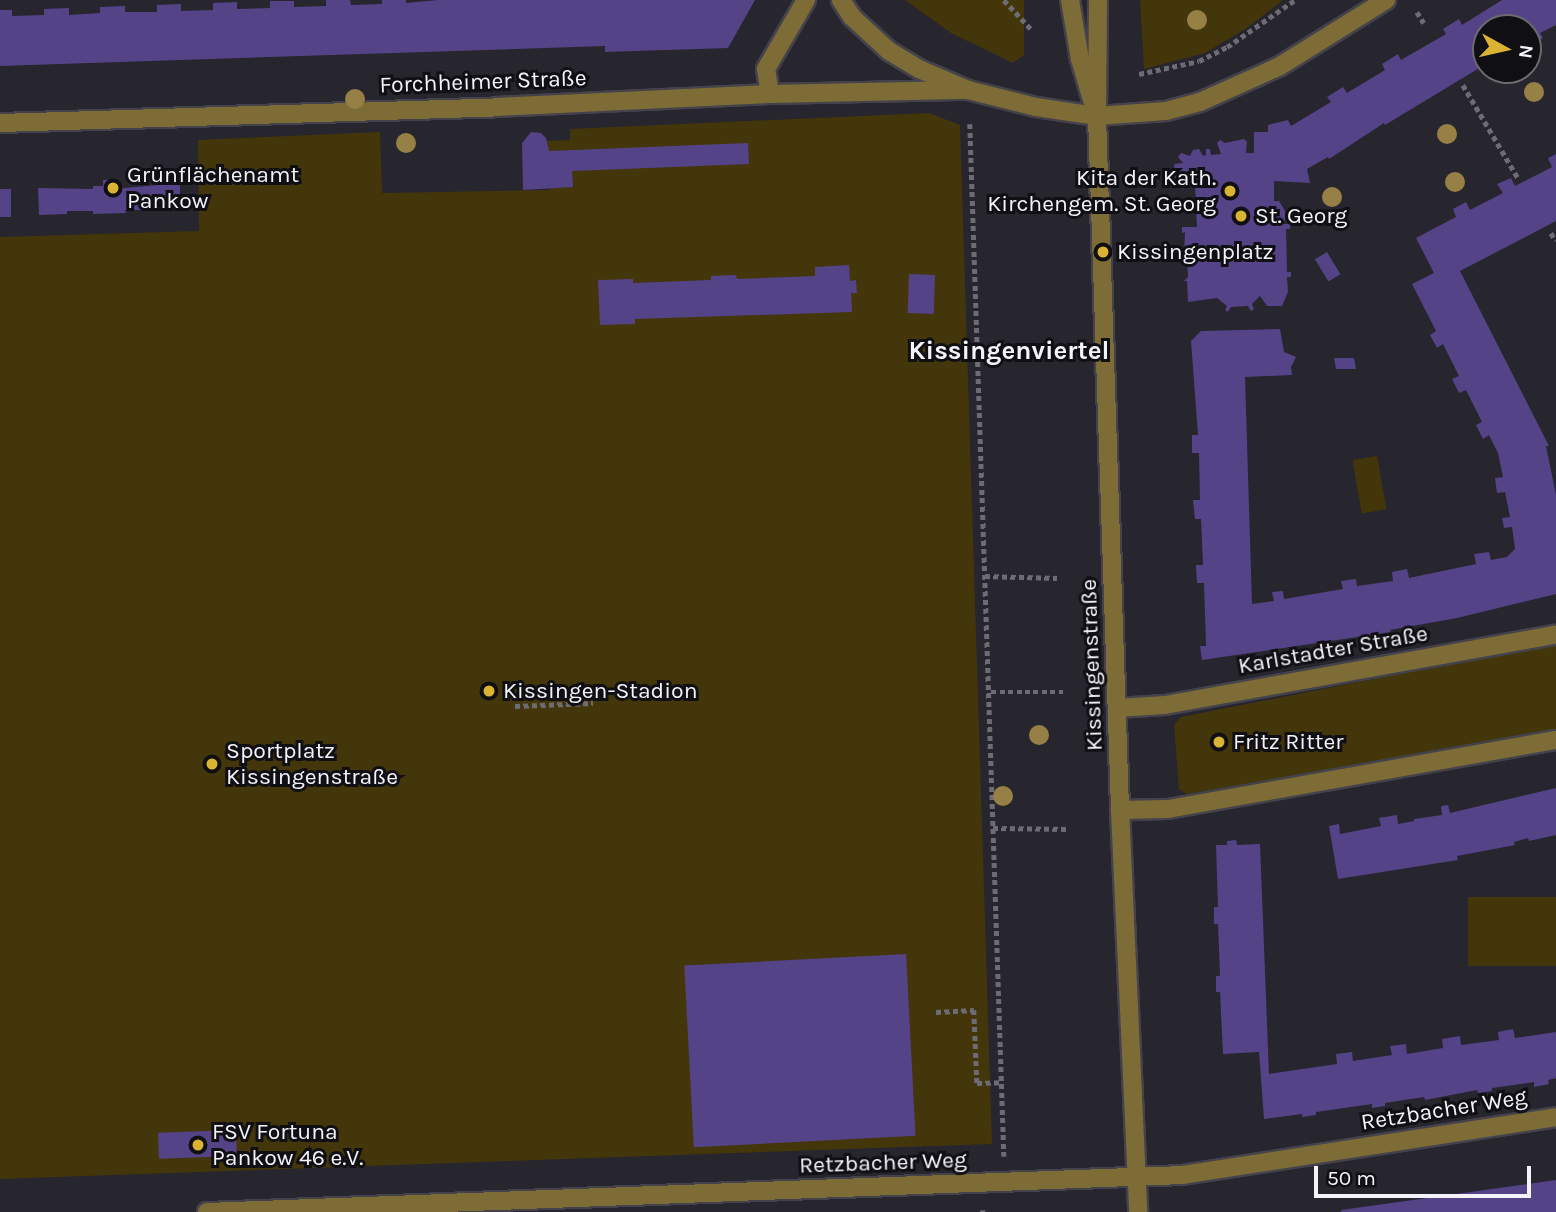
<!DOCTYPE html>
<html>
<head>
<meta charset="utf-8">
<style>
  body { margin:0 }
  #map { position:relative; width:1556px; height:1212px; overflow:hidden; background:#27252e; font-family:Karla,sans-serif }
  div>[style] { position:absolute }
  .green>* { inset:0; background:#43360b; transform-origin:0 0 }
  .building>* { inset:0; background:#554388; transform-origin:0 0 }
  .path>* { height:4.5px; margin-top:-2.25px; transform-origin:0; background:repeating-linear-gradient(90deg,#6d6b73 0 5px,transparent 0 8.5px) }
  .roads { filter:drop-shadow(2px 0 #44424b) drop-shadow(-2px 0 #44424b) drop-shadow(0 2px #44424b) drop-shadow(0 -2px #44424b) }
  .minor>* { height:18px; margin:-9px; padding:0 9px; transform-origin:9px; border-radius:9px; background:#7e6c36 }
  .tertiary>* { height:18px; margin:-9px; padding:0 9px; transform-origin:9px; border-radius:9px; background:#7e6c36 }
  .trees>* { width:20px; height:20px; margin:-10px; border-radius:50%; background:#968045 }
  .dots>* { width:19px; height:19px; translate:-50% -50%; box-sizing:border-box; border:4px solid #100f13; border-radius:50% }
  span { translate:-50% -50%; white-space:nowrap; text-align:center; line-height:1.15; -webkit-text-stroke:6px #100f13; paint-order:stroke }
  .street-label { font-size:23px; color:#f4f3fa }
  .poi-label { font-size:23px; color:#f4f3fa }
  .left { translate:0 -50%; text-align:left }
  .right { translate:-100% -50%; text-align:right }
  .quarter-label { font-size:26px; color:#f4f3fa; font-weight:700 }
  .north { position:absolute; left:1472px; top:14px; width:70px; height:70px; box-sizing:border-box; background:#100f13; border:2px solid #6b6a6f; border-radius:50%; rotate:98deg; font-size:19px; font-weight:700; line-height:28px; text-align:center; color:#f4f3fa }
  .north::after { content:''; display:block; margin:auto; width:24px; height:32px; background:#dab333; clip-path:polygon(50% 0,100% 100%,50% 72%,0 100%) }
  .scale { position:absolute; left:1314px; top:1166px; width:217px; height:32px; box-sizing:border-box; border:4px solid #f4f3fa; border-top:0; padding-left:9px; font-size:21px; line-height:24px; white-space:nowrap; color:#f4f3fa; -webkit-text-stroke:5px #100f13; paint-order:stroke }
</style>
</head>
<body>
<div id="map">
  <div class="green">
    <i style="clip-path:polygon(905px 0,1024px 0,1024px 55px,1013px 63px,951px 33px)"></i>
    <i style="clip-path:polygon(1140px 0,1283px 0,1247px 28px,1205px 53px,1144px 69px)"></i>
    <i style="clip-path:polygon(929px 113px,960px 125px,992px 1144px,0 1179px,0 237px,199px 231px,198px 140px,380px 132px,382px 193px,550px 190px,547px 141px,570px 140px,570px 129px)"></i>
    <i style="left:1377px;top:456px;width:54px;height:25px;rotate:80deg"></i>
    <i style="clip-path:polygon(1556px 643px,1556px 731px,1187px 794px,1179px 789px,1174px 725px,1181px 717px)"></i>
    <i style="left:1556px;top:897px;width:69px;height:88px;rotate:90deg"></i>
  </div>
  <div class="building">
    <i style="clip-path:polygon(326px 0,350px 0,351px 5px,382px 4px,382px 0,406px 0,406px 3px,438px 0,755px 0,728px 48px,605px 52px,605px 46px,0 66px,0 10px,12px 10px,12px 16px,44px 15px,44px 9px,69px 8px,69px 15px,100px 13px,100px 7px,125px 6px,125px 12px,157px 12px,157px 5px,181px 4px,181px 11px,213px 10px,213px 3px,237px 2px,237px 9px,270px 8px,270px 1px,294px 1px,294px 7px,326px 6px)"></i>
    <i style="clip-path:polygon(1502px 0,1556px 0,1556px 25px,1540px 33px,1543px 38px,1538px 41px,1534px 36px,1528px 39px,1528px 28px,1486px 28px,1486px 64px,1385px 125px,1384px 123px,1329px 159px,1328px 157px,1307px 169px,1310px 183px,1274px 181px,1274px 201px,1279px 201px,1285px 211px,1285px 220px,1280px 224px,1290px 224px,1290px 229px,1286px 229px,1287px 272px,1291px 272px,1291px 277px,1287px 277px,1288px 292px,1282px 306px,1267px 306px,1260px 296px,1252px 304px,1254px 309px,1251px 311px,1248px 306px,1231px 307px,1228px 312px,1225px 310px,1227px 306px,1217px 298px,1188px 302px,1187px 281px,1184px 281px,1188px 277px,1187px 257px,1184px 257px,1185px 232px,1182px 233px,1182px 227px,1197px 227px,1196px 208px,1192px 208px,1192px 204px,1196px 204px,1195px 184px,1187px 183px,1183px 189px,1180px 186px,1184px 178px,1175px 178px,1174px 164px,1183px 163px,1178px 157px,1181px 153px,1190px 156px,1193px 150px,1199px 149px,1203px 156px,1206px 155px,1206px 149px,1210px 149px,1211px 155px,1221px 154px,1217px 143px,1220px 140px,1225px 143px,1244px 139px,1247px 142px,1246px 153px,1254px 153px,1254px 132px,1268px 132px,1268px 125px,1288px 120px,1291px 126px,1331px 102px,1327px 97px,1343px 87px,1347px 93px,1385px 70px,1382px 64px,1398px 54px,1401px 60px,1446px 34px,1443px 29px,1459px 19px,1462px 25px)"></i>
    <i style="clip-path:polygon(531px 132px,541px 133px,546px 138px,549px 151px,748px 143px,749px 164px,572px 171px,573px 187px,523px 190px,522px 143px)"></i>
    <i style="clip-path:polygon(1556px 154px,1556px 221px,1460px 271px,1549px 446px,1546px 446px,1556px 495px,1556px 594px,1457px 618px,1390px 630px,1391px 632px,1202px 660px,1200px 646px,1206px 646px,1204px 583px,1197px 583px,1196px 565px,1203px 565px,1201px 519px,1195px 519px,1193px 500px,1200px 500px,1199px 453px,1192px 453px,1192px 435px,1198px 435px,1191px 341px,1201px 331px,1280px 329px,1284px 352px,1296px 357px,1291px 367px,1292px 375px,1245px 377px,1252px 604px,1274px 601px,1272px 592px,1283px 591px,1284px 599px,1343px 589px,1341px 581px,1356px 579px,1357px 586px,1393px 581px,1392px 572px,1407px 569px,1409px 578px,1476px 564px,1474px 554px,1489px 552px,1491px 560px,1507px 557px,1515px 549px,1512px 527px,1504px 528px,1502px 518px,1510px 517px,1505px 492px,1497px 493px,1495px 478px,1503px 477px,1498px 453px,1489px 435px,1483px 439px,1476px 425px,1482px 422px,1466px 390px,1459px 393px,1452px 379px,1459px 376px,1443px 344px,1437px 348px,1430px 335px,1436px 331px,1412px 284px,1434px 273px,1416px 238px,1456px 217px,1453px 209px,1466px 202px,1470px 210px,1503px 193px,1497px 184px,1511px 178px,1515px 186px,1552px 167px,1548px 158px)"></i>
    <i style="clip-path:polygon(103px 180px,114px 180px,114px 186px,125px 188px,180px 183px,180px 210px,125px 210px,126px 213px,93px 214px,93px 211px,67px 211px,67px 214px,39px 215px,38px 188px,93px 189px,93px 186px,103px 186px)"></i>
    <i style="left:0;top:189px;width:11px;height:28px"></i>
    <i style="left:1327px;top:252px;width:26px;height:14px;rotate:59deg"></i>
    <i style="clip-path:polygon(849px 265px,850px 281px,856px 280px,857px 293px,851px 293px,852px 312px,635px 319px,635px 324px,600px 325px,598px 280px,633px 279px,633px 283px,711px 280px,711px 276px,736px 275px,737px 279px,815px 276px,815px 267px)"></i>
    <i style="left:909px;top:274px;width:26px;height:39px;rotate:2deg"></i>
    <i style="clip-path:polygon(1334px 358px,1354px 358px,1356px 369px,1336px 369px)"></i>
    <i style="clip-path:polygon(1556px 788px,1556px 835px,1529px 841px,1528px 838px,1514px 842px,1515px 845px,1457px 856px,1458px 860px,1338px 879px,1329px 826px,1339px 824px,1340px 834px,1381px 826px,1379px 818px,1397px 815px,1398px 824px,1414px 821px,1414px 819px,1442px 815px,1441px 806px,1448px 805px,1450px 813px)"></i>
    <i style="clip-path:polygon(1236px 840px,1237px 845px,1260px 844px,1269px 1074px,1337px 1064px,1336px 1054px,1352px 1052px,1353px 1061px,1392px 1055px,1390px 1046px,1406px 1044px,1407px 1054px,1443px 1048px,1442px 1039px,1460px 1036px,1461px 1045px,1499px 1040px,1498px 1032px,1513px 1029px,1515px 1038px,1556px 1032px,1556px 1078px,1548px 1080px,1549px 1084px,1534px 1087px,1534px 1082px,1492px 1088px,1492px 1091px,1478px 1093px,1477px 1090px,1425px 1100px,1424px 1097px,1385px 1103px,1385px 1106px,1372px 1108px,1372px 1104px,1316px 1112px,1316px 1115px,1302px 1117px,1302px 1114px,1264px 1119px,1259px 1052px,1223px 1054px,1220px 992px,1216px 992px,1216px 976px,1220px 976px,1218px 924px,1214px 924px,1214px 907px,1218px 907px,1216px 845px,1227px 845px,1227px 841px)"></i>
    <i style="left:906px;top:954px;width:182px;height:222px;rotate:87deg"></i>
    <i style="left:236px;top:1130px;width:26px;height:78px;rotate:88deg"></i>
    <i style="clip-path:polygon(1556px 1180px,1556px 1212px,1341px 1212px,1341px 1210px)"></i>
  </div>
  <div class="path">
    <i style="left:1004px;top:0;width:41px;rotate:47deg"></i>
    <i style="left:1417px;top:12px;width:13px;rotate:58deg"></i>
    <i style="left:1139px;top:74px;width:61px;rotate:-12.2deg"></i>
    <i style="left:1199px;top:61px;width:31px;rotate:-27deg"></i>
    <i style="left:1227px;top:47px;width:83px;rotate:-34.7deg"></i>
    <i style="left:1463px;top:85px;width:108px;rotate:59.4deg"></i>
    <i style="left:970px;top:124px;width:1033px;rotate:88.11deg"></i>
    <i style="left:1551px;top:233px;width:9px;rotate:58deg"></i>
    <i style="left:985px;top:576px;width:72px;rotate:1.6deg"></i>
    <i style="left:991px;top:692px;width:72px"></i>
    <i style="left:515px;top:706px;width:78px;rotate:-2.2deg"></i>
    <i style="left:993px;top:828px;width:75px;rotate:0.8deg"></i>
    <i style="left:936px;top:1012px;width:38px;rotate:-3deg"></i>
    <i style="left:974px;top:1010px;width:73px;rotate:87.6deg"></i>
    <i style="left:977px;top:1083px;width:24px;rotate:-2deg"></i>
    <i style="left:983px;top:1210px;width:2px;rotate:90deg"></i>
  </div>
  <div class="roads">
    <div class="minor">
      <i style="left:841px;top:0;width:20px;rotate:57deg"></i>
      <i style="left:852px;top:17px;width:50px;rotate:42.6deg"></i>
      <i style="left:889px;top:51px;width:35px;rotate:31deg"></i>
      <i style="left:919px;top:69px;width:53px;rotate:23.2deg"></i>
      <i style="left:968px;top:90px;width:70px;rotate:14deg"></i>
      <i style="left:1036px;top:107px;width:62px;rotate:8.4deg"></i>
      <i style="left:1097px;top:116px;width:69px;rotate:-4.1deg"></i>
      <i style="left:1166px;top:111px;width:35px;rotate:-15deg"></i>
      <i style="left:1200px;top:102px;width:88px;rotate:-24.2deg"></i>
      <i style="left:1280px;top:66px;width:125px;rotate:-31.9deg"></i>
      <i style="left:770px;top:94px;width:25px;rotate:-99deg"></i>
      <i style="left:766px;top:69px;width:80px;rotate:-59.9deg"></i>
      <i style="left:0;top:123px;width:496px;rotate:-1.8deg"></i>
      <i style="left:496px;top:107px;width:274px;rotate:-2.7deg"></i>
      <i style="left:770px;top:94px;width:198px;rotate:-1.2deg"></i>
      <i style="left:1117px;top:708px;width:48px;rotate:-3.6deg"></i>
      <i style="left:1165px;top:705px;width:397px;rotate:-10.2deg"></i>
      <i style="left:1120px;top:810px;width:48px;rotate:-1.2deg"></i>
      <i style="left:1168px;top:809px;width:394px;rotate:-10.1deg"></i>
      <i style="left:207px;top:1212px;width:976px;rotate:-2.17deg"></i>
      <i style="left:1182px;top:1175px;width:378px;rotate:-8.8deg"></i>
    </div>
    <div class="tertiary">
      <i style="left:1070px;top:0;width:60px;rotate:80.4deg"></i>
      <i style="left:1080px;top:59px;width:43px;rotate:73.7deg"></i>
      <i style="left:1098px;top:0;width:116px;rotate:90.5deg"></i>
      <i style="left:1097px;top:116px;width:694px;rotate:88.1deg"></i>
      <i style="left:1120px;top:810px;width:402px;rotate:87.4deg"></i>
    </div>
  </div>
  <div class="trees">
    <i style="left:1197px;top:20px"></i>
    <i style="left:1534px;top:92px"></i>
    <i style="left:355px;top:99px"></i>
    <i style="left:1447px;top:134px"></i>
    <i style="left:406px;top:143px"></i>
    <i style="left:1455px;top:182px"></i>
    <i style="left:1332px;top:197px"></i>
    <i style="left:1039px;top:735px"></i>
    <i style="left:1003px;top:796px"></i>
  </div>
  <div class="dots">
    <i style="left:113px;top:188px;background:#dab333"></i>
    <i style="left:1230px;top:191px;background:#dab333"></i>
    <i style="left:1241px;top:216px;background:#dab333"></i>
    <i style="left:1103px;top:252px;background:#dab333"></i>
    <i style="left:489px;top:691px;background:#dab333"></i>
    <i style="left:1219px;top:742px;background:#dab333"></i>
    <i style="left:212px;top:764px;background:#dab333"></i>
    <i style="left:198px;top:1145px;background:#dab333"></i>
  </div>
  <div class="street-label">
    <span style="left:483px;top:82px;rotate:-2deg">Forchheimer Straße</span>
    <span style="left:1333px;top:650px;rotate:-10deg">Karlstadter Straße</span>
    <span style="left:1092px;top:665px;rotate:-92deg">Kissingenstraße</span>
    <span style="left:1444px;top:1110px;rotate:-9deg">Retzbacher Weg</span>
    <span style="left:883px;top:1163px;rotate:-2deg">Retzbacher Weg</span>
  </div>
  <div class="poi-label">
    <span class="left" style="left:127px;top:188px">Grünflächenamt<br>Pankow</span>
    <span class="right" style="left:1216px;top:191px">Kita der Kath.<br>Kirchengem. St. Georg</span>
    <span class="left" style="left:1255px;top:216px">St. Georg</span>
    <span class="left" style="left:1117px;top:252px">Kissingenplatz</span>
    <span class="left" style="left:503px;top:691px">Kissingen-Stadion</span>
    <span class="left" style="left:1233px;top:742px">Fritz Ritter</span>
    <span class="left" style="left:226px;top:764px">Sportplatz<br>Kissingenstraße</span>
    <span class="left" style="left:212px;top:1145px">FSV Fortuna<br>Pankow 46 e.V.</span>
  </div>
  <div class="quarter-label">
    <span style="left:1009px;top:351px">Kissingenviertel</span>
  </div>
  <div class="north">N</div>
  <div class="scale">50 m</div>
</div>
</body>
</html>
